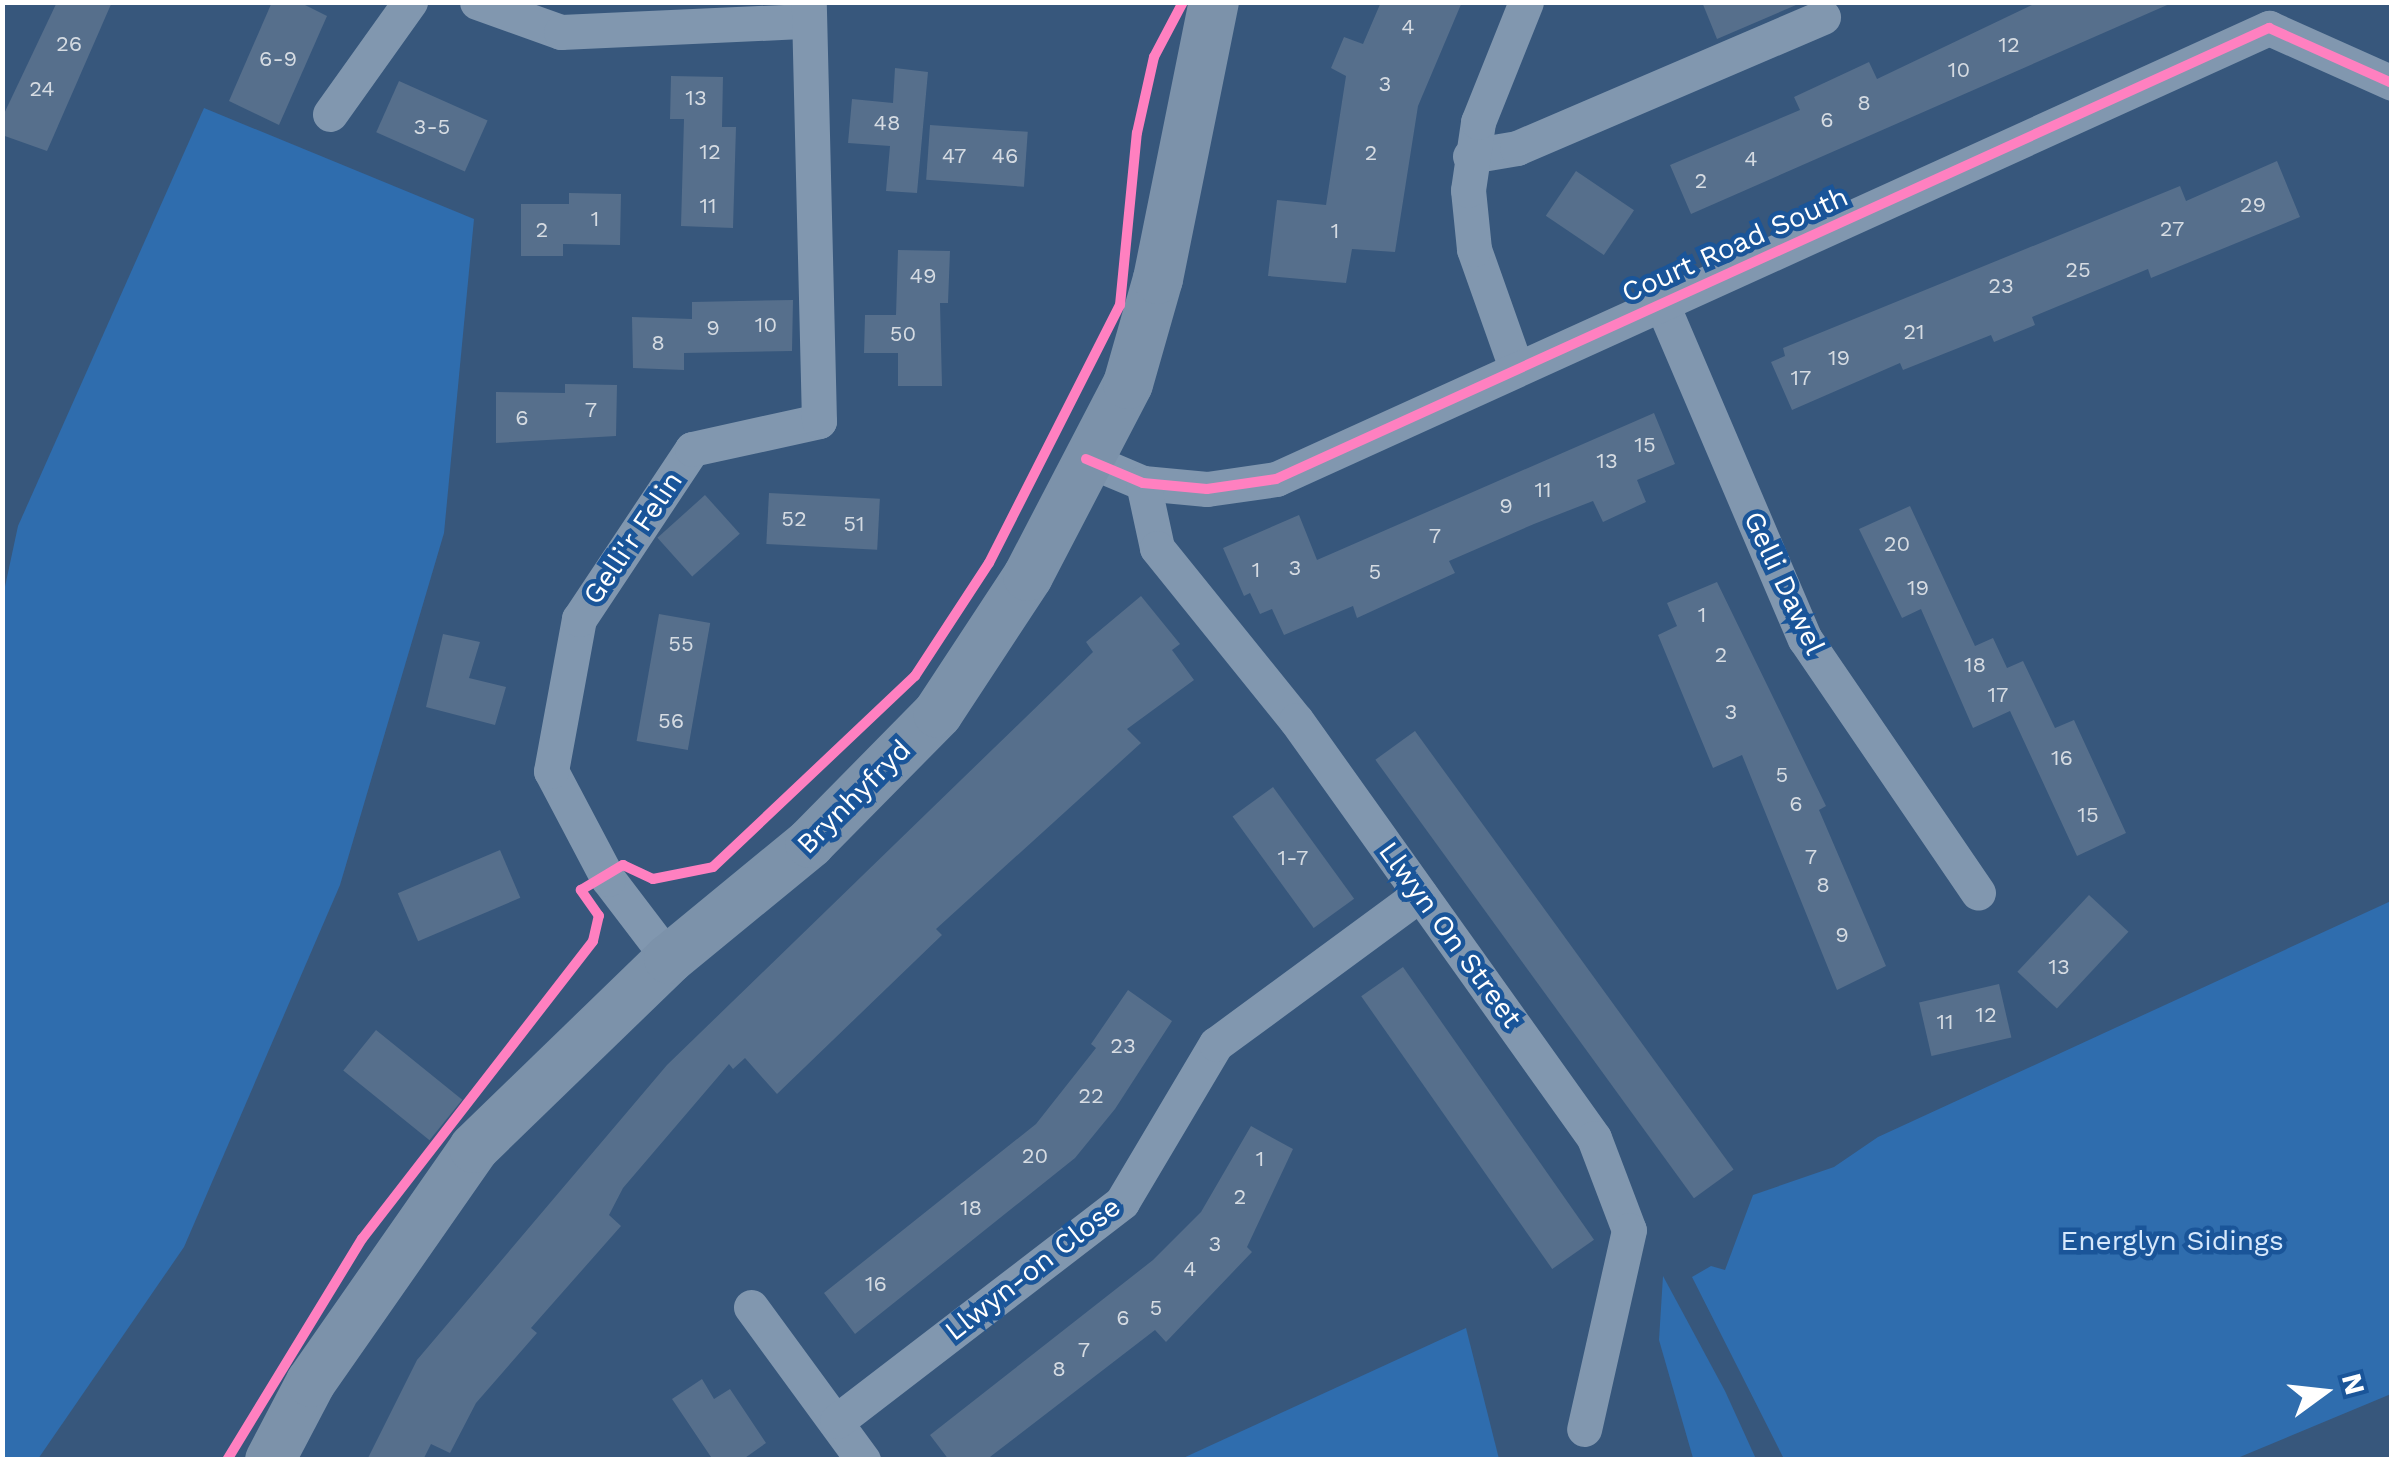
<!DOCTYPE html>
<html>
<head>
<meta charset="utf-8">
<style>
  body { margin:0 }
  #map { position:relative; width:2394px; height:1462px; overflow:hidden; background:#37577c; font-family:"Work Sans",sans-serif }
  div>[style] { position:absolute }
  .green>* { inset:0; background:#2f6dae }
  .building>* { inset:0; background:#566f8c; transform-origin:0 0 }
  .street>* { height:35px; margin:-17.5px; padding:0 17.5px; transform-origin:17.5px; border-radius:17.5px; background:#8197af }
  .secondary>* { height:50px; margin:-25px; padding:0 25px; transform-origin:25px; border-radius:25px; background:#7c92aa }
  .cycleway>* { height:10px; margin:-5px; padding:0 5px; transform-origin:5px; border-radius:5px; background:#ff80c0 }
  span { translate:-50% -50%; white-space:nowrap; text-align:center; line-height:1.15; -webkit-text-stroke:9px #1a5599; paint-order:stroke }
  .number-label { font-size:22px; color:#d5dbe2 }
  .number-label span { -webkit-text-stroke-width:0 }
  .street-label { font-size:28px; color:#fff }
  .park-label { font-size:28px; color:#d6e8fc }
  .frame { position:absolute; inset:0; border:5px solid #fff; pointer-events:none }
  .north { position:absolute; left:2274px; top:1342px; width:100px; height:100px; -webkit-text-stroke:8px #1a5599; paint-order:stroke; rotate:75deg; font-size:28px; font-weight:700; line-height:40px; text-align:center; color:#fff }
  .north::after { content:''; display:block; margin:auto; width:35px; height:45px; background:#fff; clip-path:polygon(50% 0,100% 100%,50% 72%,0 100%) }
</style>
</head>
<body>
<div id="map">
  <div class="green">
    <i style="clip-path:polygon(204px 108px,474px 219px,444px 533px,340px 885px,184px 1247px,38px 1459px,3px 1459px,3px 596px,18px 526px)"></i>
    <i style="clip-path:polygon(2391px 901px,2391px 1394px,2235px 1459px,1784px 1459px,1692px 1277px,1711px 1266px,1725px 1270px,1753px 1195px,1834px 1167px,1878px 1137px)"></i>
    <i style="clip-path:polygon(1663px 1276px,1725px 1391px,1756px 1459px,1693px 1458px,1659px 1340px)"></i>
    <i style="clip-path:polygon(1466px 1328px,1499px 1459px,1181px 1459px)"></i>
  </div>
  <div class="building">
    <i style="clip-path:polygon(57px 2px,112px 2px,47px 151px,2px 135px,2px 118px)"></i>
    <i style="clip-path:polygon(272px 2px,299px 2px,327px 16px,279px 125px,229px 101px)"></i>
    <i style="clip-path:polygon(1381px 2px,1462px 2px,1418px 106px,1395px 252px,1352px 249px,1346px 283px,1268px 276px,1277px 200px,1326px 205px,1346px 76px,1331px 68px,1344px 37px,1363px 44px)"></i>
    <i style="clip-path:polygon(1702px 2px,1803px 2px,1717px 39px)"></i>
    <i style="clip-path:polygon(2038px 2px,2174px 2px,1691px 214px,1670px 165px,1800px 110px,1794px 97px,1869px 62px,1877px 79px)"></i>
    <i style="clip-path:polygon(895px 68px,928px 72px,917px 193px,886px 191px,890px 146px,848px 143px,852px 99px,893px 103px)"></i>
    <i style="clip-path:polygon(671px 76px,723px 77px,722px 127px,736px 127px,733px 228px,681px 226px,684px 119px,670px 119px)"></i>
    <i style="left:399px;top:81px;width:97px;height:56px;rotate:24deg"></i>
    <i style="left:930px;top:125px;width:98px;height:55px;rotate:4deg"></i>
    <i style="clip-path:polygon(2277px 161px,2300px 217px,2151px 278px,2148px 269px,2032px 317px,2035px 325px,1994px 342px,1991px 335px,1903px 370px,1900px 363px,1792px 410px,1771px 362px,1785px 356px,1783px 348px,2180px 186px,2186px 201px)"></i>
    <i style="left:1576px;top:171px;width:70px;height:54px;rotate:34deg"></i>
    <i style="clip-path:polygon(569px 193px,621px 194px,620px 245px,563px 244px,563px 256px,521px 256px,521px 204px,569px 204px)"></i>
    <i style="clip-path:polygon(898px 250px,950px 251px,948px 303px,940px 303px,942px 386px,898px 386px,898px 353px,864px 353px,865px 315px,896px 315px)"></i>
    <i style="clip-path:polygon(793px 300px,792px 351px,684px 353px,684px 370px,633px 368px,632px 317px,692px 319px,692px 302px)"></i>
    <i style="clip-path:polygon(565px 384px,617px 385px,616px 436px,496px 443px,496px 392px,565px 393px)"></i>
    <i style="clip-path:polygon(1654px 413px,1675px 464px,1637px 480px,1646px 502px,1603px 522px,1593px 501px,1534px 524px,1449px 561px,1455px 573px,1357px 618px,1353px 606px,1284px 635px,1272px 609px,1260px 614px,1250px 593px,1244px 596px,1223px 548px,1299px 515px,1317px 560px)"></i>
    <i style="left:769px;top:493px;width:111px;height:51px;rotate:3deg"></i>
    <i style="left:705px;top:495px;width:52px;height:64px;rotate:48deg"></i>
    <i style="clip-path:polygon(1910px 506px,1975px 646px,1993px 638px,2007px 668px,2023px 661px,2055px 728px,2074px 720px,2126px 833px,2077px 856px,2010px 711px,1973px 728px,1921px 609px,1902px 618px,1859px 529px)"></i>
    <i style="clip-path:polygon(1717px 582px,1826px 806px,1819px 810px,1886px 966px,1837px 990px,1742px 755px,1713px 768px,1658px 635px,1677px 626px,1667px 603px)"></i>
    <i style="clip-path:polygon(1141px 596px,1180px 644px,1172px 650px,1194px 680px,1127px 729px,1141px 743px,936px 929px,942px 935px,777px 1094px,745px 1058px,733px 1069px,729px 1064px,623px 1188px,609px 1215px,621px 1226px,531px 1328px,537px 1333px,476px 1403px,450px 1453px,431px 1444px,423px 1460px,367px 1460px,417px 1360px,667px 1065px,1093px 652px,1086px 642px)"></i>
    <i style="left:659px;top:614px;width:52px;height:129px;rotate:10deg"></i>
    <i style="clip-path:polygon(443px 634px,480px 642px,469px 678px,506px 687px,495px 725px,426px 707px)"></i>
    <i style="left:1415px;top:731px;width:542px;height:49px;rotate:54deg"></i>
    <i style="left:1273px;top:787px;width:138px;height:50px;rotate:54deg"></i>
    <i style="left:500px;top:850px;width:52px;height:111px;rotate:67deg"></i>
    <i style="left:2089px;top:895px;width:54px;height:105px;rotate:43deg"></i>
    <i style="left:1403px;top:967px;width:333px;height:51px;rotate:55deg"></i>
    <i style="left:1999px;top:984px;width:55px;height:82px;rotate:77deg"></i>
    <i style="clip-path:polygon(1128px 990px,1172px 1021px,1115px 1109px,1075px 1158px,855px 1334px,824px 1293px,1036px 1124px,1096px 1048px,1091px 1044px)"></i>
    <i style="left:376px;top:1030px;width:111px;height:52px;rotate:39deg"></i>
    <i style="clip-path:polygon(1251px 1126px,1293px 1149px,1247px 1247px,1252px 1252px,1166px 1342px,1155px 1330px,986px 1460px,949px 1460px,930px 1435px,1153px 1260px,1201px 1212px)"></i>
    <i style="clip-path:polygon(702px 1379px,714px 1399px,730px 1389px,766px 1443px,742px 1460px,713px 1460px,672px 1399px)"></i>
  </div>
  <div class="street">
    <i style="left:477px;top:2px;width:89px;rotate:19.7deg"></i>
    <i style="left:561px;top:32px;width:245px;rotate:-2.6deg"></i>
    <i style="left:330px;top:114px;width:138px;rotate:-54.5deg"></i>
    <i style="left:1470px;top:156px;width:48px;rotate:-9.7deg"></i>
    <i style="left:1517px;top:148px;width:333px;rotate:-23.2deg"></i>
    <i style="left:1661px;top:302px;width:366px;rotate:66.9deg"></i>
    <i style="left:1805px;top:639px;width:307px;rotate:55.7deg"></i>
    <i style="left:1515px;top:365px;width:123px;rotate:-109.5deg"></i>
    <i style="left:1474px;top:249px;width:59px;rotate:-95.8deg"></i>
    <i style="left:1468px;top:190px;width:69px;rotate:-81.6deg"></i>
    <i style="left:1478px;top:122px;width:129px;rotate:-68.2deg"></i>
    <i style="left:1086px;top:459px;width:62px;rotate:22.8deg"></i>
    <i style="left:1143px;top:483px;width:64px;rotate:5.4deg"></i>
    <i style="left:1207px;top:489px;width:70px;rotate:-8.2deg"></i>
    <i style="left:1276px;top:479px;width:1091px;rotate:-24.43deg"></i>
    <i style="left:2269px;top:28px;width:135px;rotate:24.1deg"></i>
    <i style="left:1143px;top:483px;width:66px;rotate:77.8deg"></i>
    <i style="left:1157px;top:548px;width:221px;rotate:51.1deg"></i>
    <i style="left:1296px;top:720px;width:513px;rotate:54.51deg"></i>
    <i style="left:1594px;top:1138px;width:98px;rotate:69.2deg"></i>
    <i style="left:1629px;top:1230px;width:204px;rotate:102.7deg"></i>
    <i style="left:669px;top:959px;width:101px;rotate:-127.3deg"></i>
    <i style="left:608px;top:879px;width:122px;rotate:-117.8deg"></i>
    <i style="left:551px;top:771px;width:155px;rotate:-79.6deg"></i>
    <i style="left:579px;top:619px;width:204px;rotate:-56.4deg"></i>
    <i style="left:692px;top:449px;width:130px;rotate:-12.4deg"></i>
    <i style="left:819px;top:421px;width:419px;rotate:-91.4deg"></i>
    <i style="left:751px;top:1307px;width:190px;rotate:53.8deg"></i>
    <i style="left:837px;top:1421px;width:359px;rotate:-37.5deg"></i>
    <i style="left:1122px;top:1202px;width:184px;rotate:-59.3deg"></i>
    <i style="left:1216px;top:1044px;width:253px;rotate:-36.3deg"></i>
  </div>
  <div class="secondary">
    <i style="left:270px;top:1460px;width:88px;rotate:-62.3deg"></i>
    <i style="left:311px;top:1382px;width:285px;rotate:-55.1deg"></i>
    <i style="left:474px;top:1148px;width:272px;rotate:-44.1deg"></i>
    <i style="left:669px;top:959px;width:183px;rotate:-39.4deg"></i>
    <i style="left:810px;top:843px;width:182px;rotate:-45.4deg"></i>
    <i style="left:938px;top:713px;width:164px;rotate:-56.7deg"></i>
    <i style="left:1028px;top:576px;width:216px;rotate:-62.5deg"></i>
    <i style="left:1128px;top:384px;width:109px;rotate:-74.1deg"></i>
    <i style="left:1158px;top:279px;width:283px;rotate:-78.6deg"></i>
  </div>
  <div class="cycleway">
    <i style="left:1086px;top:459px;width:62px;rotate:22.8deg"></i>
    <i style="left:1143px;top:483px;width:64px;rotate:5.4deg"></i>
    <i style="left:1207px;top:489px;width:70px;rotate:-8.2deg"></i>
    <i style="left:1276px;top:479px;width:1091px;rotate:-24.43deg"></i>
    <i style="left:2269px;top:28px;width:135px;rotate:24.1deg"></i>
    <i style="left:227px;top:1460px;width:259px;rotate:-58.6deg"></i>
    <i style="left:362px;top:1239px;width:377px;rotate:-52.2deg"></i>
    <i style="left:593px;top:941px;width:26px;rotate:-77deg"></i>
    <i style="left:599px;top:916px;width:32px;rotate:-125deg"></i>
    <i style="left:581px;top:890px;width:49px;rotate:-30.8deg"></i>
    <i style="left:623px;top:865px;width:33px;rotate:25deg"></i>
    <i style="left:653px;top:879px;width:61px;rotate:-11.3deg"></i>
    <i style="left:713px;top:867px;width:278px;rotate:-43.4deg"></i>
    <i style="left:915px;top:676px;width:135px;rotate:-56.8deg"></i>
    <i style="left:989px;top:563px;width:289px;rotate:-63.1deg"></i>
    <i style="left:1120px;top:305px;width:173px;rotate:-84.4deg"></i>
    <i style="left:1137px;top:133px;width:78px;rotate:-77.4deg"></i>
    <i style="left:1154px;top:57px;width:62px;rotate:-62.2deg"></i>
  </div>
  <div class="number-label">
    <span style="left:1408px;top:27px">4</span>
    <span style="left:69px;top:44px">26</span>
    <span style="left:2009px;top:45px">12</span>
    <span style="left:278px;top:59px">6-9</span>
    <span style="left:1959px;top:70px">10</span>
    <span style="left:1385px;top:84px">3</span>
    <span style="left:42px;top:89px">24</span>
    <span style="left:696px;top:98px">13</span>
    <span style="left:1864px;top:103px">8</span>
    <span style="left:1827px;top:120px">6</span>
    <span style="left:887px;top:123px">48</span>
    <span style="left:432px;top:127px">3-5</span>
    <span style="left:710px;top:152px">12</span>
    <span style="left:1371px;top:153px">2</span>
    <span style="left:954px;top:156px">47</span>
    <span style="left:1005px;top:156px">46</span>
    <span style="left:1751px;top:159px">4</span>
    <span style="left:1701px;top:181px">2</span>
    <span style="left:2253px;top:205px">29</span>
    <span style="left:708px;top:206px">11</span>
    <span style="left:595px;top:219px">1</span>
    <span style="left:2172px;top:229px">27</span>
    <span style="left:542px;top:230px">2</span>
    <span style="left:1335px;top:231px">1</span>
    <span style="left:2078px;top:270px">25</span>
    <span style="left:923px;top:276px">49</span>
    <span style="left:2001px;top:286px">23</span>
    <span style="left:766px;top:325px">10</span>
    <span style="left:713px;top:328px">9</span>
    <span style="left:1914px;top:332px">21</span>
    <span style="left:903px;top:334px">50</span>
    <span style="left:658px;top:343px">8</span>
    <span style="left:1839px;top:358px">19</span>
    <span style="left:1801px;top:378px">17</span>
    <span style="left:591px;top:410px">7</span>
    <span style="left:522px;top:418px">6</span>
    <span style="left:1645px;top:445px">15</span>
    <span style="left:1607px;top:461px">13</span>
    <span style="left:1543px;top:490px">11</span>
    <span style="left:1506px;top:506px">9</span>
    <span style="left:794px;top:519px">52</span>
    <span style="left:854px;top:524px">51</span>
    <span style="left:1435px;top:536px">7</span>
    <span style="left:1897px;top:544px">20</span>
    <span style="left:1295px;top:568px">3</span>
    <span style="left:1256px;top:570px">1</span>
    <span style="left:1375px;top:572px">5</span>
    <span style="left:1918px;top:588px">19</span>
    <span style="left:1702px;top:615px">1</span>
    <span style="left:681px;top:644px">55</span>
    <span style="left:1721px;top:655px">2</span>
    <span style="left:1975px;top:665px">18</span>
    <span style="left:1998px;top:695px">17</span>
    <span style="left:1731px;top:712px">3</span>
    <span style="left:671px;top:721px">56</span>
    <span style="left:2062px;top:758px">16</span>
    <span style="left:1782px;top:775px">5</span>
    <span style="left:1796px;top:804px">6</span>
    <span style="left:2088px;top:815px">15</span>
    <span style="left:1811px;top:857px">7</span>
    <span style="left:1293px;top:858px">1-7</span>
    <span style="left:1823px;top:885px">8</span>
    <span style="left:1842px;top:935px">9</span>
    <span style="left:2059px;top:967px">13</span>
    <span style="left:1986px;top:1015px">12</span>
    <span style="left:1945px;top:1022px">11</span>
    <span style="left:1123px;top:1046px">23</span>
    <span style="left:1091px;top:1096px">22</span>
    <span style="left:1035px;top:1156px">20</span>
    <span style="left:1260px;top:1159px">1</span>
    <span style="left:1240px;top:1197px">2</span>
    <span style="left:971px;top:1208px">18</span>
    <span style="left:1215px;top:1244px">3</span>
    <span style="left:1190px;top:1269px">4</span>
    <span style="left:876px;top:1284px">16</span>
    <span style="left:1156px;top:1308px">5</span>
    <span style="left:1123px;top:1318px">6</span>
    <span style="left:1084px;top:1350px">7</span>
    <span style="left:1059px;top:1369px">8</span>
  </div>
  <div class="street-label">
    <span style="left:1735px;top:245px;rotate:-24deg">Court Road South</span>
    <span style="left:633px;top:538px;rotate:-56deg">Gelli'r Felin</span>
    <span style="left:1784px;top:583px;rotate:65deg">Gelli Dawel</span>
    <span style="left:854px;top:797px;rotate:-45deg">Brynhyfryd</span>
    <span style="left:1450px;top:935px;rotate:54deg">Llwyn On Street</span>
    <span style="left:1033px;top:1269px;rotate:-38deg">Llwyn-on Close</span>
  </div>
  <div class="park-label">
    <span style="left:2172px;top:1241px">Energlyn Sidings</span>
  </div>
  <div class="frame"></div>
  <div class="north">N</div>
</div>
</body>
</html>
